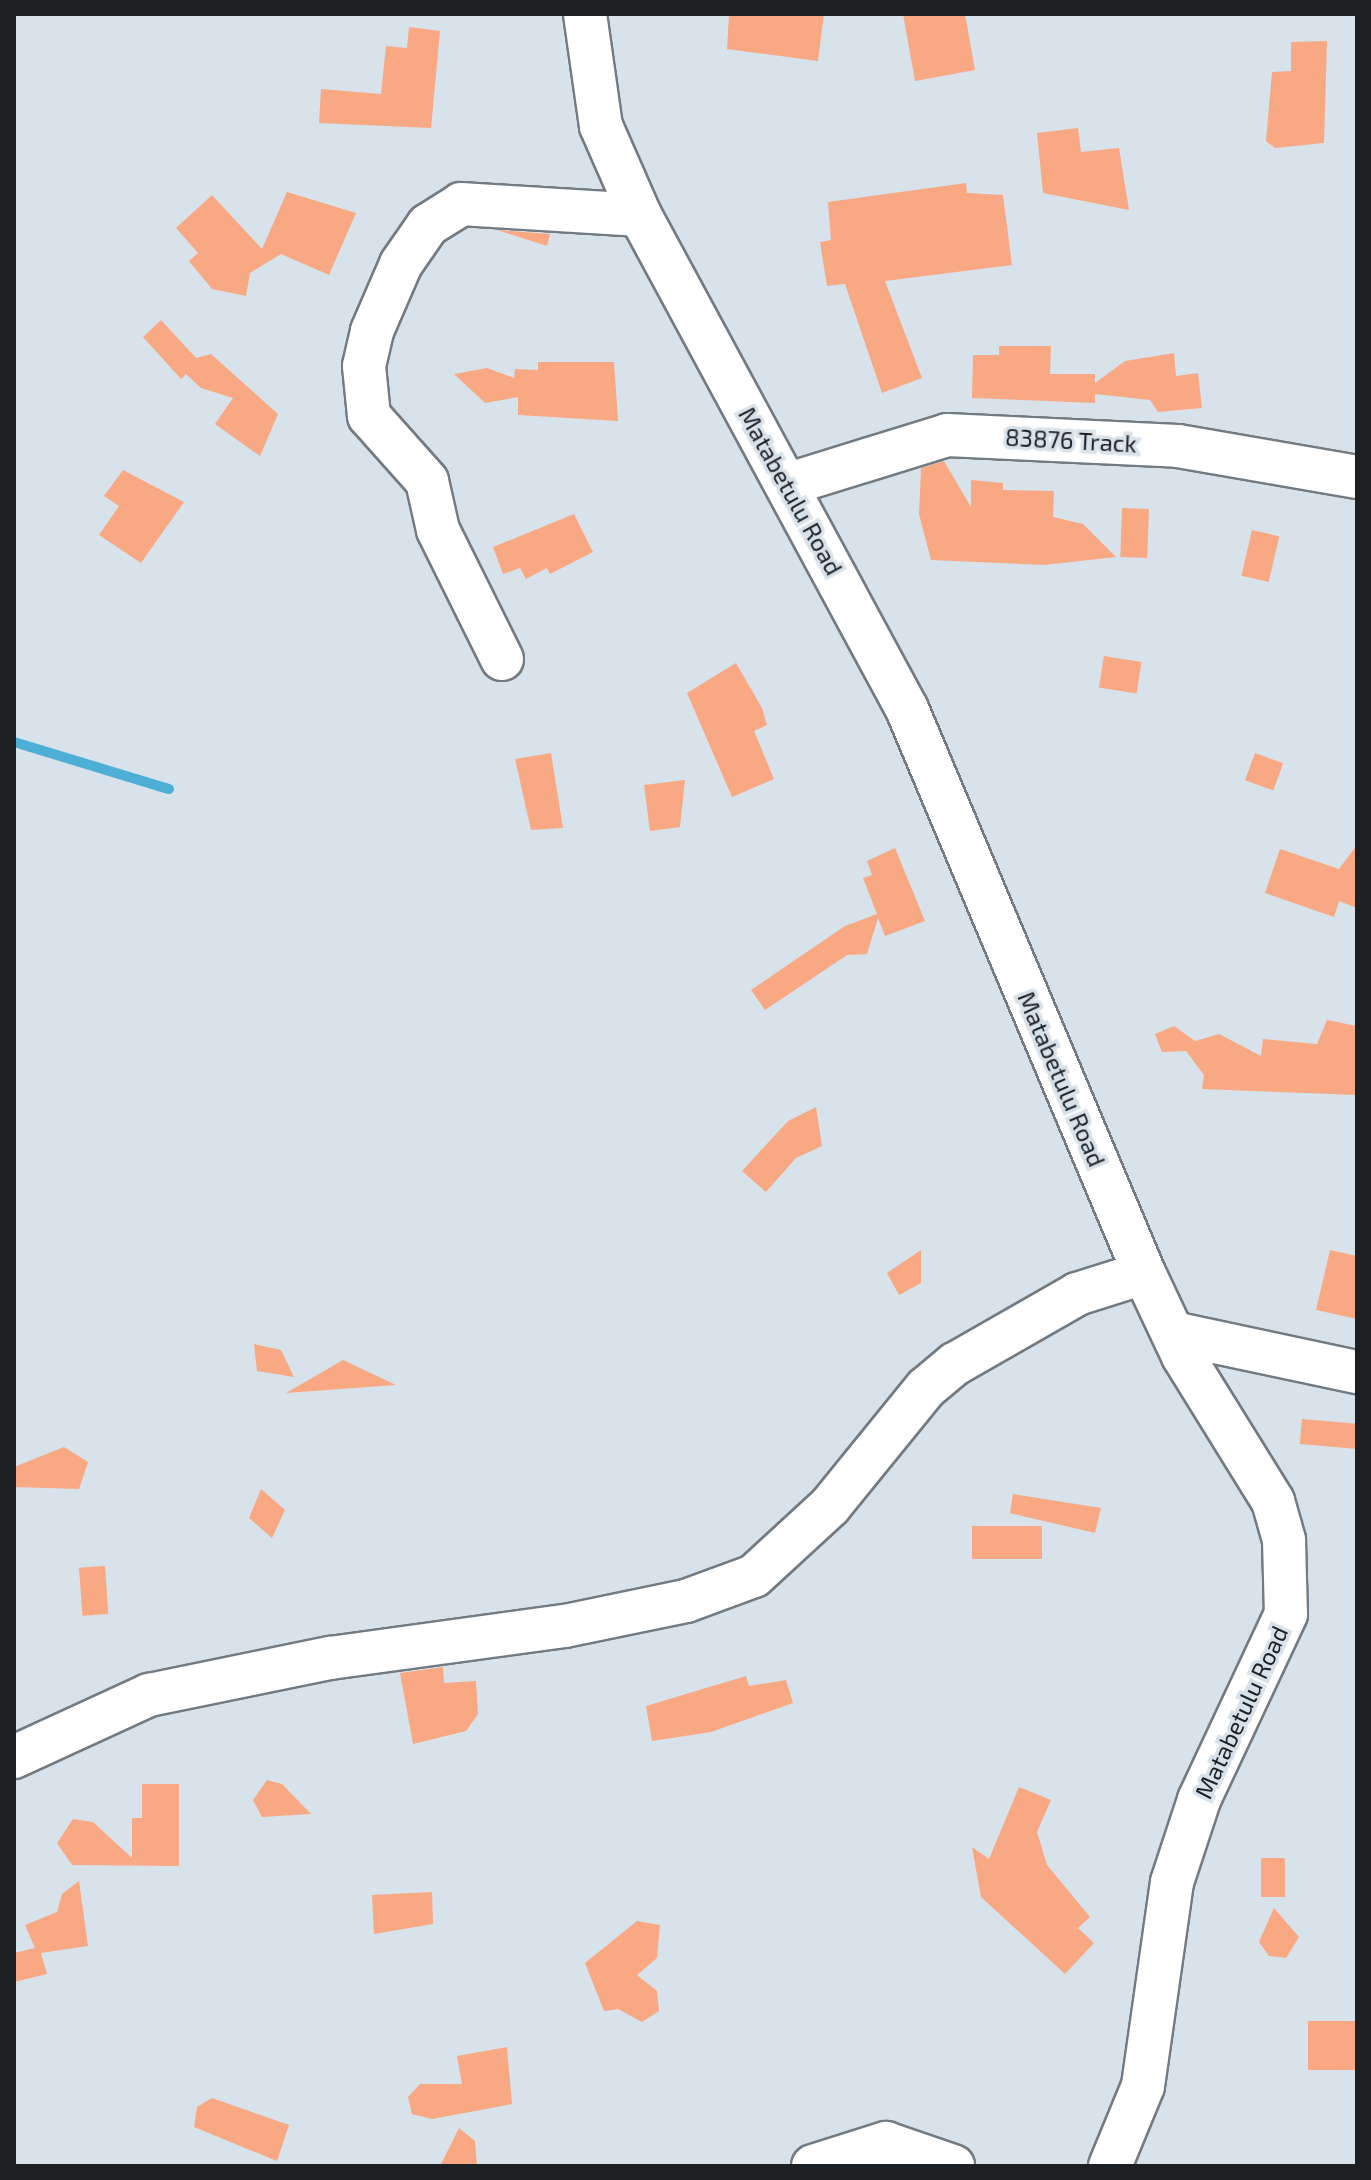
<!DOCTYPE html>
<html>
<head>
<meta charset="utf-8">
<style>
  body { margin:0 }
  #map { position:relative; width:1371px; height:2180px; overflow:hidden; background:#d8e2ea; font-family:"Exo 2",sans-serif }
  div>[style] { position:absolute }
  .stream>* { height:10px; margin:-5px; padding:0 5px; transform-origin:5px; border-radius:5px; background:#4eafd6 }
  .building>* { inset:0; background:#f8a983; transform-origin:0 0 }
  .roads { filter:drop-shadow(2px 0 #727b82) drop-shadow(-2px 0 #727b82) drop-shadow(0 2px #727b82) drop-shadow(0 -2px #727b82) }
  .minor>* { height:42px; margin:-21px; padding:0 21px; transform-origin:21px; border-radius:21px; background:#fff }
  span { translate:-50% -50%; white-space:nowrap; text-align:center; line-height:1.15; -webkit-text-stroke:7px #d8e2ea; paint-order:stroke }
  .street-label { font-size:24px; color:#1d2023 }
  .frame { position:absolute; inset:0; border:16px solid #1d2023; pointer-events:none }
</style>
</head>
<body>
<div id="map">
  <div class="stream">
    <i style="left:14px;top:742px;width:162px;rotate:16.9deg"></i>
  </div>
  <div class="building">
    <i style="clip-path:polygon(729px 14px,824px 14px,818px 61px,727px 49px)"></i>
    <i style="clip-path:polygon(903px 14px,965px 14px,975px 70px,915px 81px)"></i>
    <i style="clip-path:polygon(409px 27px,440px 31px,431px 128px,319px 123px,321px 89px,381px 94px,386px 46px,407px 48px)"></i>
    <i style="clip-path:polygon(1327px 41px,1324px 143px,1275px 148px,1266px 141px,1272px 72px,1291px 71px,1291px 42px)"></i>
    <i style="clip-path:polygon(1078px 128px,1081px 152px,1119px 148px,1129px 210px,1043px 193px,1037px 133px)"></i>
    <i style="clip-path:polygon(966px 183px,967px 193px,1003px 195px,1012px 265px,885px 281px,922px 378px,882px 393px,845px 284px,827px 286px,820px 242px,831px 240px,828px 202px)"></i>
    <i style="clip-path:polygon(287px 192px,356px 213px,329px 275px,281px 254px,250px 273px,246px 296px,212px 289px,189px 261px,198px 253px,176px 228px,212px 195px,262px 249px)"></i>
    <i style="clip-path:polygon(497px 230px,550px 234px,547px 246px)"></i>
    <i style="clip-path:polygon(161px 320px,196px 358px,211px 354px,278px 414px,260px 456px,215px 424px,233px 398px,201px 388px,186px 374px,181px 379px,143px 337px)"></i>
    <i style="clip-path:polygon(999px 346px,1051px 346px,1050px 374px,1095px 374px,1095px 383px,1125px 361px,1174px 353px,1176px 376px,1198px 373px,1202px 408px,1158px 412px,1150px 400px,1095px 394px,1095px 403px,972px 398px,973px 355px,999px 355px)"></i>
    <i style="clip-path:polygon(538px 362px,614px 362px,618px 421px,518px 415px,518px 397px,485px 403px,454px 374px,487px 368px,514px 378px,515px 369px,538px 370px)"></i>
    <i style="clip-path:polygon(944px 461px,971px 507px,971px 480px,1003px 483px,1003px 490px,1054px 491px,1053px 517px,1083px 524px,1116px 557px,1044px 565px,931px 560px,919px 514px,921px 468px)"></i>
    <i style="clip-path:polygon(123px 470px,184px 502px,141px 563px,99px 535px,119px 506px,104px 496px)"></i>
    <i style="left:1122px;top:508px;width:27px;height:49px;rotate:2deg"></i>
    <i style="clip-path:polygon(574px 514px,593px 552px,550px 574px,547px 568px,526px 579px,520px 568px,503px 574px,493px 547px)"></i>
    <i style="left:1252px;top:530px;width:28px;height:47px;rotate:13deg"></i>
    <i style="left:1104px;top:656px;width:38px;height:32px;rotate:9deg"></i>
    <i style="clip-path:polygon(736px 663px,762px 708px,767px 725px,754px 731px,774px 779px,732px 797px,687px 693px)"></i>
    <i style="clip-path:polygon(551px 753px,563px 828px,531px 830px,515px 759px)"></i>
    <i style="left:1255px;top:753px;width:30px;height:29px;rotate:20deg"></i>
    <i style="clip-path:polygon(685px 780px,680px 827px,650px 831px,644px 785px)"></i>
    <i style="clip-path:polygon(1357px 845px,1357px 908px,1339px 901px,1334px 917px,1265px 893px,1280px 849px,1339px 869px)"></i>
    <i style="clip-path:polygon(895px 848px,925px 921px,885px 936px,878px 918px,867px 954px,847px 955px,765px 1010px,751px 990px,845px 926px,877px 914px,863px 878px,872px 875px,867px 861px)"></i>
    <i style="clip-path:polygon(1327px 1020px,1357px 1026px,1357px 1095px,1202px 1089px,1204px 1075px,1186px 1051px,1162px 1052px,1155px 1034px,1174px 1026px,1195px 1041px,1219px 1034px,1261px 1056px,1263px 1039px,1317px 1044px)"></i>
    <i style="clip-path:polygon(816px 1107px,822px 1146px,796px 1158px,766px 1192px,742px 1171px,788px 1121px)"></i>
    <i style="clip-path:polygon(921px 1250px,921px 1283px,899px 1295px,887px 1273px)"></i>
    <i style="clip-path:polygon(1330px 1250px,1357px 1256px,1357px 1319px,1316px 1310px)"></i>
    <i style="clip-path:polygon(254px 1344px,281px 1350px,294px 1377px,257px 1371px)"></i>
    <i style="clip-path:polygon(343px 1360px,396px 1385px,286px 1393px)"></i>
    <i style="left:1302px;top:1419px;width:55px;height:25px;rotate:5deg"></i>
    <i style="clip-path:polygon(64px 1447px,88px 1462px,79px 1489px,14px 1487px,14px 1467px)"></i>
    <i style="clip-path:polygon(261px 1489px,285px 1510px,272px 1538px,249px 1518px)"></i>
    <i style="clip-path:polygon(1013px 1494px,1101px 1508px,1095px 1533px,1010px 1513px)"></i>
    <i style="left:972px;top:1526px;width:70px;height:33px"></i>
    <i style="left:105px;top:1566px;width:48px;height:26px;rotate:86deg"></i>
    <i style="clip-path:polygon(443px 1667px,444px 1683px,476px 1681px,478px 1714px,466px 1731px,413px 1744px,400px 1673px)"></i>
    <i style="clip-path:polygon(746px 1676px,749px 1686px,786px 1680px,793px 1703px,711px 1732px,652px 1741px,646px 1706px)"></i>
    <i style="clip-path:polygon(267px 1780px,282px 1784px,311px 1814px,262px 1817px,253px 1800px)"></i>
    <i style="clip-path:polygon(142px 1784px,179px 1784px,179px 1866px,72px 1865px,57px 1843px,73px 1819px,93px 1822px,132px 1858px,132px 1818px,142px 1818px)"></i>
    <i style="clip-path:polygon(1019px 1787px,1051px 1800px,1037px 1832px,1047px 1865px,1090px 1917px,1078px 1928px,1094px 1943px,1065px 1974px,981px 1897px,972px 1847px,989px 1859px)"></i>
    <i style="left:1261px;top:1858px;width:24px;height:39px"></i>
    <i style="clip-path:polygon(79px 1881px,88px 1946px,41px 1953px,47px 1974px,14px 1982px,14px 1953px,35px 1948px,25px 1925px,57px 1912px,62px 1894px)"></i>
    <i style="clip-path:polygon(432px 1892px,433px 1924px,374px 1934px,372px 1895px)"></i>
    <i style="clip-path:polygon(1274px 1908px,1299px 1937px,1286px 1958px,1269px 1956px,1259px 1942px)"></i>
    <i style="clip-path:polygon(637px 1921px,660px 1925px,657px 1958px,637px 1975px,657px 1991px,659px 2011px,642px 2022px,618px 2009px,604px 2011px,585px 1963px)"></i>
    <i style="left:1308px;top:2021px;width:49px;height:49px"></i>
    <i style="clip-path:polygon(507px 2047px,512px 2104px,432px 2119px,412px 2114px,408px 2097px,420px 2084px,462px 2084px,457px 2056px)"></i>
    <i style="clip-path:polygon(212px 2098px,289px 2125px,277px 2161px,194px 2127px,197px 2107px)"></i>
    <i style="clip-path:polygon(459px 2128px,475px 2141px,477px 2166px,440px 2166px)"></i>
  </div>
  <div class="roads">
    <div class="minor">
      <i style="left:585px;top:14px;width:113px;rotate:81.9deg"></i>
      <i style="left:601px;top:126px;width:97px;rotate:66.3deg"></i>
      <i style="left:640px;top:215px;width:562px;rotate:61.61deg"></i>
      <i style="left:907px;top:709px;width:612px;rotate:67.21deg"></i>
      <i style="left:1144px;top:1273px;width:92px;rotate:64.8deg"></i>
      <i style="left:1183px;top:1356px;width:171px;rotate:58.2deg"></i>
      <i style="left:1273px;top:1501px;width:41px;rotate:74.2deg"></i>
      <i style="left:1284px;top:1540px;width:74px;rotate:88.5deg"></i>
      <i style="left:1286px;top:1614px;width:205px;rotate:115.1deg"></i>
      <i style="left:1199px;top:1800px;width:86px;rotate:108.2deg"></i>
      <i style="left:1172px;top:1882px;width:206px;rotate:98.1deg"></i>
      <i style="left:1143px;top:2086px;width:87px;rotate:112.4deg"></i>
      <i style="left:789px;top:484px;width:165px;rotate:-17.2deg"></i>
      <i style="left:947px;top:435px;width:231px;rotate:2.7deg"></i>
      <i style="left:1178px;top:446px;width:182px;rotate:9.8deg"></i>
      <i style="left:502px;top:659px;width:144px;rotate:-116.4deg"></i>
      <i style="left:438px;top:530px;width:50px;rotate:-102.7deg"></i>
      <i style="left:427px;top:481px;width:87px;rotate:-131.7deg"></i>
      <i style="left:369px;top:416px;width:50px;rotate:-95.7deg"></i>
      <i style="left:364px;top:366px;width:36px;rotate:-77deg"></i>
      <i style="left:372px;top:331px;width:73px;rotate:-66.6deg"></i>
      <i style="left:401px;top:264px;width:47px;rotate:-55.3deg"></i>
      <i style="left:428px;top:225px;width:39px;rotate:-32deg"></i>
      <i style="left:461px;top:204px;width:179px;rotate:3.5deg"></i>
      <i style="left:1173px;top:1333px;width:188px;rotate:12deg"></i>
      <i style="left:14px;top:1757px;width:149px;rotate:-24.7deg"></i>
      <i style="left:149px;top:1695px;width:185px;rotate:-11.6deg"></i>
      <i style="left:330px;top:1658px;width:237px;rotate:-7.8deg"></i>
      <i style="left:565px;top:1626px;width:124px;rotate:-11.7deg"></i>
      <i style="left:686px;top:1601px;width:72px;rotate:-20.2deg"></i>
      <i style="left:754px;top:1576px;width:103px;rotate:-42.6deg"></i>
      <i style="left:830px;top:1506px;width:152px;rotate:-50.9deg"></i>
      <i style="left:926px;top:1388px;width:38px;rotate:-40deg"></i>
      <i style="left:955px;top:1364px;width:141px;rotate:-29.8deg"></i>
      <i style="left:1077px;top:1294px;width:70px;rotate:-17.4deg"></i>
      <i style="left:813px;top:2166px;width:77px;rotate:-17.5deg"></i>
      <i style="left:886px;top:2143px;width:71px;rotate:18.9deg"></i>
    </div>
  </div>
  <div class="street-label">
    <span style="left:1071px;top:440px;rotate:3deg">83876 Track</span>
    <span style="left:791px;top:491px;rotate:61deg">Matabetulu Road</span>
    <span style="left:1062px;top:1079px;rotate:67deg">Matabetulu Road</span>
    <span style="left:1241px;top:1712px;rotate:-65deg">Matabetulu Road</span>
  </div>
  <div class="frame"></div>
</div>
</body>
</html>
